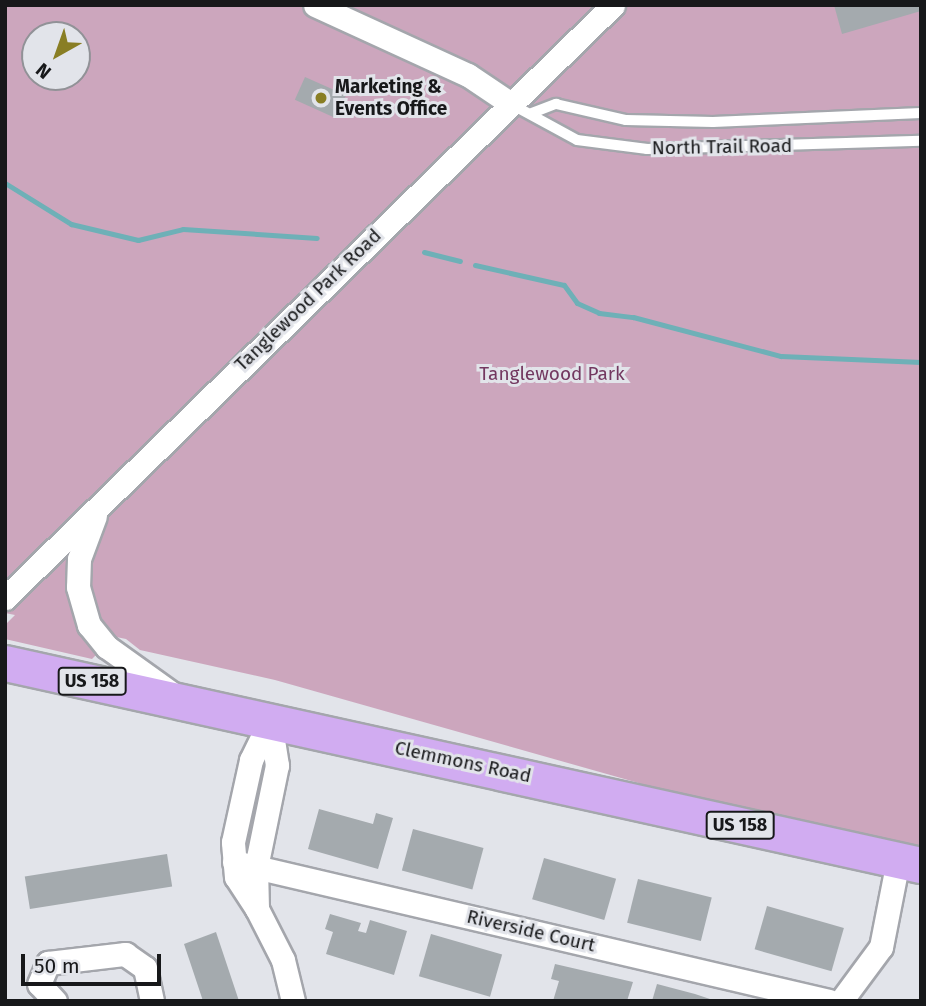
<!DOCTYPE html>
<html>
<head>
<meta charset="utf-8">
<style>
  body { margin:0 }
  #map { position:relative; width:926px; height:1006px; overflow:hidden; background:#e2e4ea; font-family:"Fira Sans",sans-serif }
  div>[style] { position:absolute }
  .green>* { inset:0; background:#cca6bd }
  .stream>* { height:5px; margin:-2.5px; padding:0 2.5px; transform-origin:2.5px; border-radius:2.5px; background:#6eb0b7 }
  .building>* { inset:0; background:#a4aaae; transform-origin:0 0 }
  .roads { filter:drop-shadow(2px 0 #a4a6ac) drop-shadow(-2px 0 #a4a6ac) drop-shadow(0 2px #a4a6ac) drop-shadow(0 -2px #a4a6ac) }
  .service>* { height:10px; margin:-5px; padding:0 5px; transform-origin:5px; border-radius:5px; background:#fff }
  .minor>* { height:23px; margin:-11.5px; padding:0 11.5px; transform-origin:11.5px; border-radius:11.5px; background:#fff }
  .primary>* { height:35px; margin:-17.5px; padding:0 17.5px; transform-origin:17.5px; border-radius:17.5px; background:#d1acf1 }
  .dots>* { width:19px; height:19px; translate:-50% -50%; box-sizing:border-box; border:4px solid #e2e4ea; border-radius:50% }
  span { translate:-50% -50%; white-space:nowrap; text-align:center; line-height:1.15; -webkit-text-stroke:6px #e2e4ea; paint-order:stroke }
  .shield-label span { padding:2px 5px; background:#e2e4ea; border:2px solid; border-radius:5px; -webkit-text-stroke-width:0 }
  .shield-label { font-size:18px; color:#17181a; font-weight:700 }
  .poi-label { font-size:19px; color:#17181a; font-weight:700 }
  .left { translate:0 -50%; text-align:left }
  .street-label { font-size:19px; color:#17181a }
  .park-label { font-size:19px; color:#733860 }
  .frame { position:absolute; inset:0; border:7px solid #17181a; pointer-events:none }
  .north { position:absolute; left:21px; top:21px; width:70px; height:70px; box-sizing:border-box; background:#e2e4ea; border:2px solid #919297; border-radius:50%; rotate:220deg; font-size:19px; font-weight:700; line-height:28px; text-align:center; color:#17181a }
  .north::after { content:''; display:block; margin:auto; width:24px; height:32px; background:#897e24; clip-path:polygon(50% 0,100% 100%,50% 72%,0 100%) }
  .scale { position:absolute; left:21px; top:954px; width:140px; height:32px; box-sizing:border-box; border:4px solid #17181a; border-top:0; padding-left:9px; font-size:21px; line-height:24px; white-space:nowrap; color:#17181a; -webkit-text-stroke:5px #e2e4ea; paint-order:stroke }
</style>
</head>
<body>
<div id="map">
  <div class="green">
    <i style="clip-path:polygon(evenodd,5px 5px,921px 5px,921px 863px,275px 680px,140px 650px,126px 639px,77px 629px,96px 655px,92px 659px,5px 639px,5px 625px,15px 615px,5px 613px,5px 5px,35px 35px,77px 35px,77px 77px,35px 77px,35px 35px)"></i>
  </div>
  <div class="stream">
    <i style="left:5px;top:183px;width:78px;rotate:31.8deg"></i>
    <i style="left:71px;top:224px;width:69px;rotate:13.4deg"></i>
    <i style="left:138px;top:240px;width:46px;rotate:-13.7deg"></i>
    <i style="left:183px;top:229px;width:134px;rotate:3.8deg"></i>
    <i style="left:424px;top:252px;width:37px;rotate:14deg"></i>
    <i style="left:475px;top:265px;width:91px;rotate:12.7deg"></i>
    <i style="left:564px;top:285px;width:22px;rotate:54deg"></i>
    <i style="left:577px;top:303px;width:24px;rotate:24deg"></i>
    <i style="left:599px;top:313px;width:34px;rotate:7deg"></i>
    <i style="left:633px;top:317px;width:153px;rotate:14.8deg"></i>
    <i style="left:781px;top:356px;width:140px;rotate:2.5deg"></i>
  </div>
  <div class="building">
    <i style="clip-path:polygon(834px 5px,921px 5px,921px 11px,842px 34px)"></i>
    <i style="left:305px;top:77px;width:45px;height:25px;rotate:24deg"></i>
    <i style="clip-path:polygon(319px 809px,373px 824px,376px 813px,393px 818px,378px 869px,308px 849px)"></i>
    <i style="left:413px;top:829px;width:73px;height:43px;rotate:15deg"></i>
    <i style="left:167px;top:854px;width:33px;height:144px;rotate:81deg"></i>
    <i style="left:544px;top:858px;width:75px;height:43px;rotate:16deg"></i>
    <i style="left:638px;top:879px;width:76px;height:45px;rotate:14deg"></i>
    <i style="left:767px;top:906px;width:80px;height:45px;rotate:16deg"></i>
    <i style="clip-path:polygon(330px 914px,361px 923px,358px 931px,366px 933px,370px 920px,407px 931px,394px 975px,326px 954px,333px 932px,325px 929px)"></i>
    <i style="clip-path:polygon(216px 932px,239px 1001px,203px 1001px,184px 944px)"></i>
    <i style="left:431px;top:934px;width:74px;height:44px;rotate:16deg"></i>
    <i style="clip-path:polygon(555px 964px,633px 982px,627px 1001px,553px 1001px,559px 981px,551px 979px)"></i>
    <i style="clip-path:polygon(657px 984px,695px 994px,716px 1001px,652px 1001px)"></i>
  </div>
  <div class="roads">
    <div class="service">
      <i style="left:511px;top:104px;width:75px;rotate:28.6deg"></i>
      <i style="left:577px;top:140px;width:71px;rotate:7.3deg"></i>
      <i style="left:647px;top:149px;width:274px;rotate:-1.7deg"></i>
      <i style="left:532px;top:113px;width:26px;rotate:-21deg"></i>
      <i style="left:556px;top:104px;width:72px;rotate:12.9deg"></i>
      <i style="left:626px;top:120px;width:87px;rotate:1.3deg"></i>
      <i style="left:713px;top:122px;width:208px;rotate:-2.5deg"></i>
    </div>
    <div class="minor">
      <i style="left:315px;top:5px;width:168px;rotate:24.6deg"></i>
      <i style="left:468px;top:75px;width:52px;rotate:34deg"></i>
      <i style="left:95px;top:516px;width:46px;rotate:110.4deg"></i>
      <i style="left:79px;top:559px;width:28px;rotate:92deg"></i>
      <i style="left:78px;top:587px;width:40px;rotate:74deg"></i>
      <i style="left:89px;top:625px;width:28px;rotate:51deg"></i>
      <i style="left:107px;top:647px;width:82px;rotate:35.6deg"></i>
      <i style="left:5px;top:598px;width:849px;rotate:-44.28deg"></i>
      <i style="left:270px;top:721px;width:45px;rotate:81deg"></i>
      <i style="left:277px;top:765px;width:104px;rotate:101.6deg"></i>
      <i style="left:256px;top:867px;width:42px;rotate:88.6deg"></i>
      <i style="left:257px;top:909px;width:57px;rotate:63deg"></i>
      <i style="left:283px;top:960px;width:42px;rotate:76.3deg"></i>
      <i style="left:234px;top:862px;width:611px;rotate:13.15deg"></i>
      <i style="left:257px;top:909px;width:38px;rotate:-123deg"></i>
      <i style="left:236px;top:877px;width:35px;rotate:-95deg"></i>
      <i style="left:233px;top:842px;width:84px;rotate:-77.6deg"></i>
      <i style="left:251px;top:760px;width:43px;rotate:-64deg"></i>
      <i style="left:55px;top:1001px;width:23px;rotate:-133deg"></i>
      <i style="left:39px;top:984px;width:23px;rotate:-67deg"></i>
      <i style="left:48px;top:963px;width:78px;rotate:-6.7deg"></i>
      <i style="left:125px;top:954px;width:24px;rotate:35deg"></i>
      <i style="left:145px;top:968px;width:34px;rotate:78deg"></i>
      <i style="left:841px;top:1001px;width:67px;rotate:-53.5deg"></i>
      <i style="left:881px;top:947px;width:89px;rotate:-78.9deg"></i>
    </div>
    <div class="primary">
      <i style="left:5px;top:663px;width:938px;rotate:12.44deg"></i>
    </div>
  </div>
  <div class="dots">
    <i style="left:321px;top:98px;background:#897e24"></i>
  </div>
  <div class="shield-label">
    <span style="left:92px;top:681px">US 158</span>
    <span style="left:740px;top:825px">US 158</span>
  </div>
  <div class="poi-label">
    <span class="left" style="left:335px;top:98px">Marketing &amp;<br>Events Office</span>
  </div>
  <div class="street-label">
    <span style="left:722px;top:147px;rotate:-1deg">North Trail Road</span>
    <span style="left:308px;top:300px;rotate:-44deg">Tanglewood Park Road</span>
    <span style="left:463px;top:762px;rotate:12deg">Clemmons Road</span>
    <span style="left:531px;top:931px;rotate:13deg">Riverside Court</span>
  </div>
  <div class="park-label">
    <span style="left:552px;top:374px">Tanglewood Park</span>
  </div>
  <div class="frame"></div>
  <div class="north">N</div>
  <div class="scale">50 m</div>
</div>
</body>
</html>
